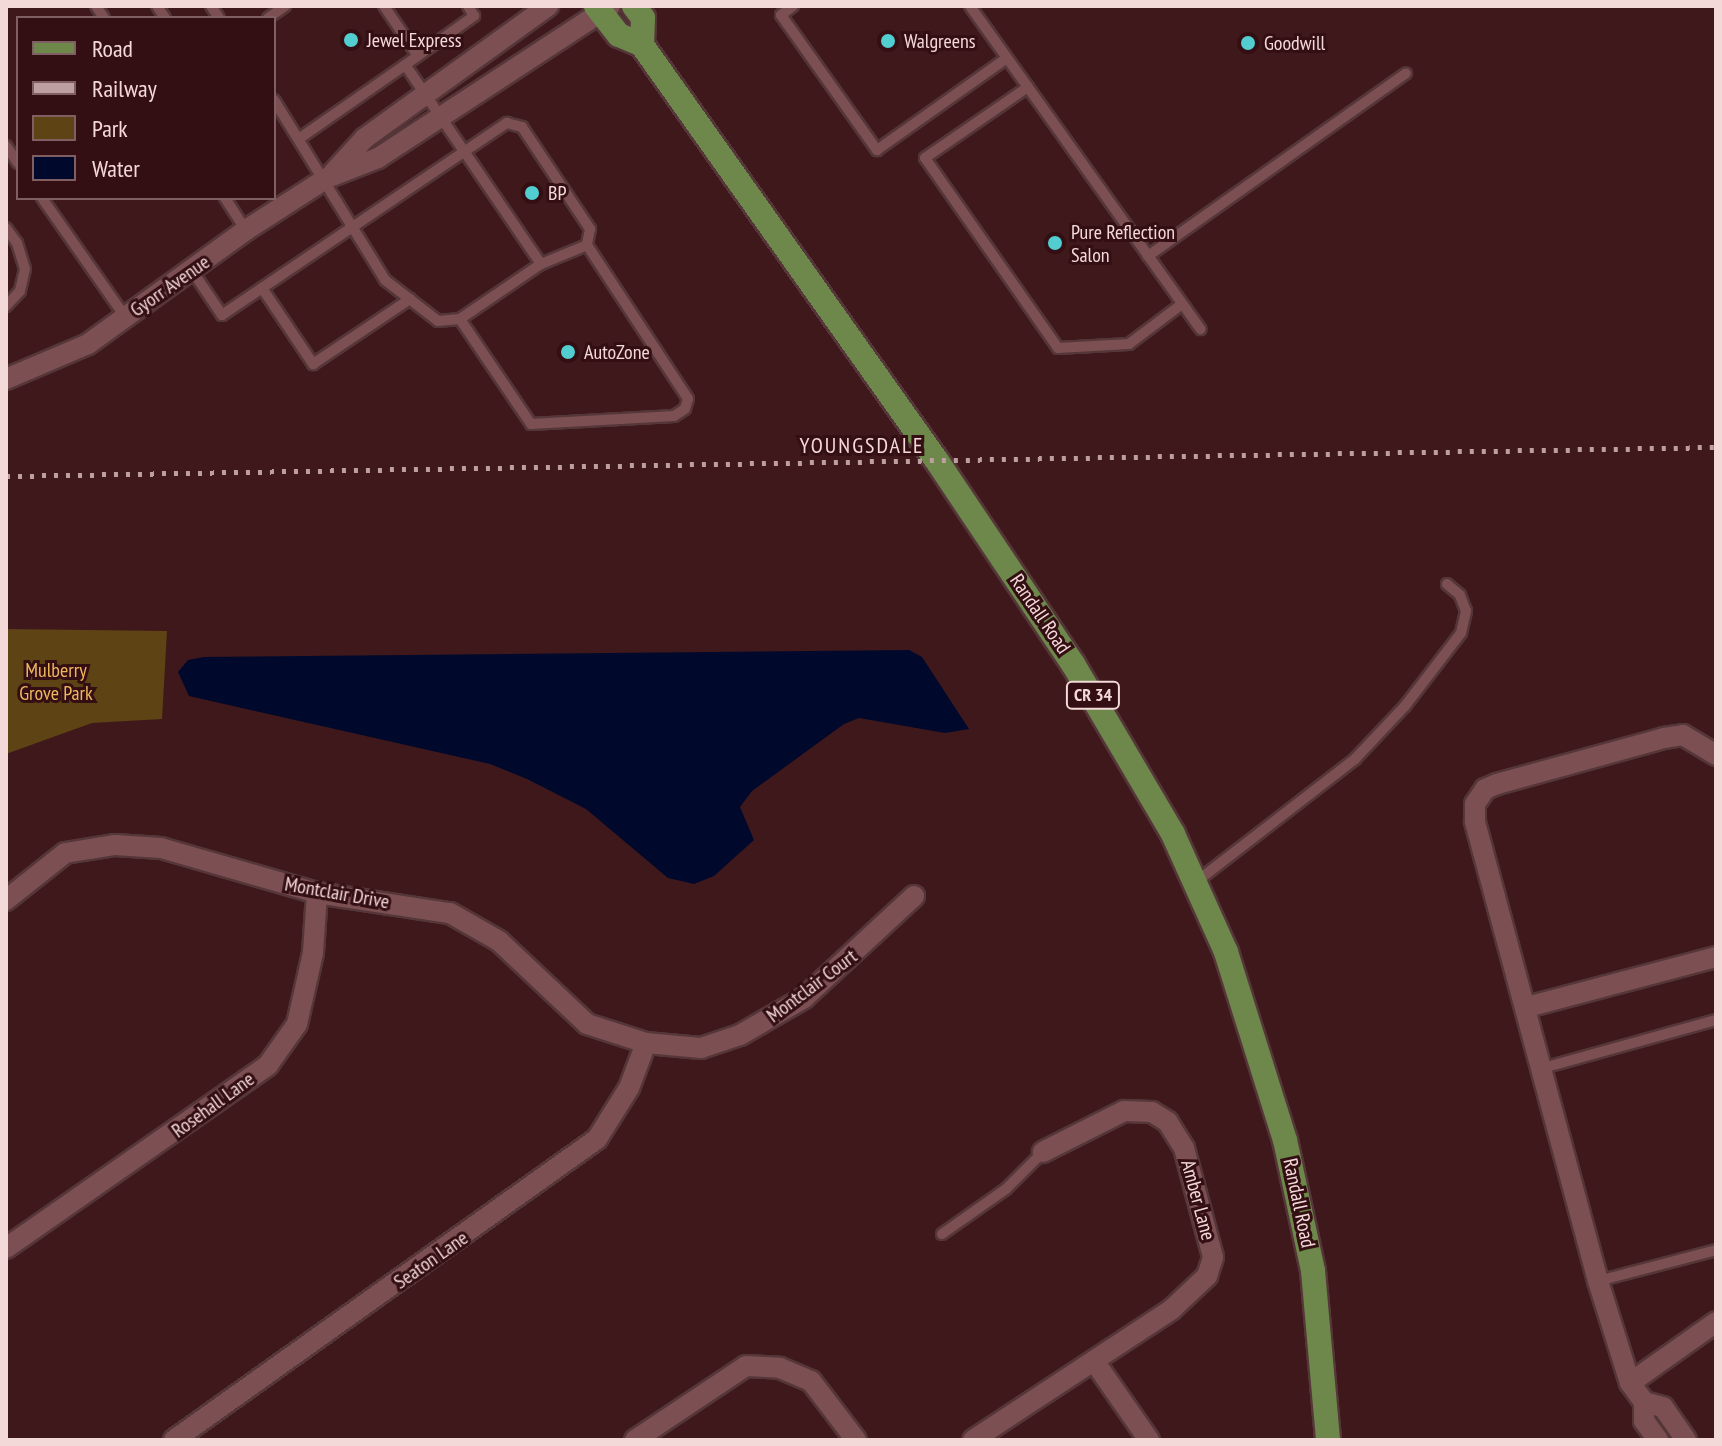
<!DOCTYPE html>
<html>
<head>
<meta charset="utf-8">
<style>
  body { margin:0 }
  #map { position:relative; width:1722px; height:1446px; overflow:hidden; background:#3e181b; font-family:"PT Sans Narrow",sans-serif }
  div>[style] { position:absolute }
  .green>* { inset:0; background:#5e4314 }
  .water>* { inset:0; background:#00092c }
  .roads { filter:drop-shadow(2px 0 #553639) drop-shadow(-2px 0 #553639) drop-shadow(0 2px #553639) drop-shadow(0 -2px #553639) }
  .lane>* { height:10px; margin:-5px; padding:0 5px; transform-origin:5px; border-radius:5px; background:#7c5052 }
  .street>* { height:20px; margin:-10px; padding:0 10px; transform-origin:10px; border-radius:10px; background:#7c5052 }
  .primary>* { height:24px; margin:-12px; padding:0 12px; transform-origin:12px; border-radius:12px; background:#6d884a }
  .rail>* { height:5px; margin-top:-2.5px; transform-origin:0; background:repeating-linear-gradient(90deg,#be9fa0 0 4px,transparent 0 12px) }
  .dots>* { width:22px; height:22px; translate:-50% -50%; box-sizing:border-box; border:4px solid #330e12; border-radius:50% }
  span { translate:-50% -50%; white-space:nowrap; text-align:center; line-height:1.15; -webkit-text-stroke:6px #330e12; paint-order:stroke }
  .shield-label span { padding:2px 6px; background:#330e12; border:2px solid; border-radius:6px; -webkit-text-stroke-width:0 }
  .shield-label { font-size:18px; color:#f4d9d9; font-weight:700 }
  .poi-label { font-size:20px; color:#f4d9d9 }
  .left { translate:0 -50%; text-align:left }
  .street-label { font-size:20px; color:#f4d9d9 }
  .park-label { font-size:20px; color:#efb75e }
  .neighbourhood-label { font-size:22px; color:#f4d9d9; letter-spacing:2px }
  .frame { position:absolute; inset:0; border:8px solid #f4d9d9; pointer-events:none }
  .legend { position:absolute; left:16px; top:16px; width:260px; height:184px; box-sizing:border-box; background:#330e12; border:2px solid #805f62; margin:0; padding:10px 14px; list-style:none; font-size:24px; color:#f4d9d9 }
  .legend li { display:flex; align-items:center; gap:16px; height:40px }
  .legend b { width:40px; border:2px solid #805f62 }
</style>
</head>
<body>
<div id="map">
  <div class="green">
    <i style="clip-path:polygon(6px 629px,167px 631px,162px 719px,92px 723px,6px 754px)"></i>
  </div>
  <div class="water">
    <i style="clip-path:polygon(909px 650px,922px 657px,969px 729px,945px 733px,859px 718px,844px 724px,752px 791px,740px 807px,754px 840px,714px 876px,694px 884px,668px 878px,586px 809px,527px 779px,490px 764px,189px 696px,178px 672px,188px 660px,204px 657px)"></i>
  </div>
  <div class="roads">
    <div class="lane">
      <i style="left:96px;top:6px;width:14px;rotate:56deg"></i>
      <i style="left:157px;top:6px;width:14px;rotate:56deg"></i>
      <i style="left:211px;top:6px;width:14px;rotate:56deg"></i>
      <i style="left:384px;top:6px;width:60px;rotate:55.8deg"></i>
      <i style="left:793px;top:6px;width:15px;rotate:143deg"></i>
      <i style="left:781px;top:15px;width:166px;rotate:54.6deg"></i>
      <i style="left:877px;top:150px;width:159px;rotate:-35.3deg"></i>
      <i style="left:970px;top:6px;width:397px;rotate:54.5deg"></i>
      <i style="left:268px;top:18px;width:21px;rotate:-35deg"></i>
      <i style="left:1028px;top:87px;width:125px;rotate:145.4deg"></i>
      <i style="left:925px;top:158px;width:232px;rotate:55deg"></i>
      <i style="left:1058px;top:348px;width:71px;rotate:-3.2deg"></i>
      <i style="left:1129px;top:344px;width:66px;rotate:-37deg"></i>
      <i style="left:274px;top:100px;width:211px;rotate:58.3deg"></i>
      <i style="left:385px;top:280px;width:67px;rotate:37.7deg"></i>
      <i style="left:438px;top:321px;width:22px;rotate:-5deg"></i>
      <i style="left:460px;top:319px;width:98px;rotate:-34.2deg"></i>
      <i style="left:541px;top:264px;width:241px;rotate:-124.3deg"></i>
      <i style="left:405px;top:65px;width:85px;rotate:-35.4deg"></i>
      <i style="left:474px;top:16px;width:12px;rotate:-121deg"></i>
      <i style="left:300px;top:138px;width:128px;rotate:-34.8deg"></i>
      <i style="left:6px;top:146px;width:21px;rotate:55deg"></i>
      <i style="left:42px;top:198px;width:146px;rotate:55deg"></i>
      <i style="left:225px;top:198px;width:38px;rotate:57deg"></i>
      <i style="left:6px;top:228px;width:19px;rotate:54deg"></i>
      <i style="left:17px;top:243px;width:27px;rotate:73deg"></i>
      <i style="left:25px;top:269px;width:23px;rotate:103deg"></i>
      <i style="left:20px;top:291px;width:21px;rotate:133deg"></i>
      <i style="left:1148px;top:256px;width:316px;rotate:-35.3deg"></i>
      <i style="left:541px;top:264px;width:50px;rotate:-22.4deg"></i>
      <i style="left:193px;top:272px;width:52px;rotate:56deg"></i>
      <i style="left:222px;top:315px;width:344px;rotate:-34deg"></i>
      <i style="left:507px;top:123px;width:16px;rotate:15deg"></i>
      <i style="left:522px;top:127px;width:123px;rotate:56.3deg"></i>
      <i style="left:590px;top:229px;width:16px;rotate:101deg"></i>
      <i style="left:587px;top:245px;width:184px;rotate:56.7deg"></i>
      <i style="left:688px;top:399px;width:10px;rotate:107deg"></i>
      <i style="left:685px;top:409px;width:13px;rotate:148deg"></i>
      <i style="left:674px;top:416px;width:143px;rotate:176.8deg"></i>
      <i style="left:531px;top:424px;width:127px;rotate:-124.1deg"></i>
      <i style="left:262px;top:288px;width:92px;rotate:56.1deg"></i>
      <i style="left:313px;top:364px;width:117px;rotate:-33.8deg"></i>
      <i style="left:1196px;top:882px;width:201px;rotate:-37.7deg"></i>
      <i style="left:1355px;top:759px;width:73px;rotate:-46.7deg"></i>
      <i style="left:1405px;top:706px;width:92px;rotate:-52.5deg"></i>
      <i style="left:1461px;top:633px;width:23px;rotate:-77deg"></i>
      <i style="left:1466px;top:611px;width:17px;rotate:-111deg"></i>
      <i style="left:1460px;top:595px;width:17px;rotate:-140deg"></i>
      <i style="left:1543px;top:1068px;width:180px;rotate:-15.5deg"></i>
      <i style="left:942px;top:1234px;width:78px;rotate:-35.1deg"></i>
      <i style="left:1006px;top:1189px;width:52px;rotate:-45deg"></i>
      <i style="left:1598px;top:1281px;width:122px;rotate:-14.7deg"></i>
    </div>
    <div class="street">
      <i style="left:333px;top:173px;width:47px;rotate:-47.6deg"></i>
      <i style="left:365px;top:138px;width:226px;rotate:-35.8deg"></i>
      <i style="left:6px;top:379px;width:89px;rotate:-23.1deg"></i>
      <i style="left:88px;top:344px;width:195px;rotate:-35.8deg"></i>
      <i style="left:246px;top:230px;width:96px;rotate:-32.7deg"></i>
      <i style="left:327px;top:178px;width:55px;rotate:-21.4deg"></i>
      <i style="left:378px;top:158px;width:277px;rotate:-33.2deg"></i>
      <i style="left:6px;top:900px;width:75px;rotate:-38.5deg"></i>
      <i style="left:65px;top:853px;width:51px;rotate:-9.1deg"></i>
      <i style="left:115px;top:845px;width:46px;rotate:3.7deg"></i>
      <i style="left:161px;top:848px;width:162px;rotate:16.1deg"></i>
      <i style="left:317px;top:893px;width:134px;rotate:8.6deg"></i>
      <i style="left:450px;top:913px;width:56px;rotate:29.7deg"></i>
      <i style="left:499px;top:941px;width:121px;rotate:43.3deg"></i>
      <i style="left:587px;top:1024px;width:62px;rotate:17.9deg"></i>
      <i style="left:646px;top:1043px;width:55px;rotate:5.2deg"></i>
      <i style="left:701px;top:1048px;width:41px;rotate:-18.4deg"></i>
      <i style="left:740px;top:1035px;width:74px;rotate:-30deg"></i>
      <i style="left:804px;top:998px;width:150px;rotate:-42.8deg"></i>
      <i style="left:1527px;top:1007px;width:196px;rotate:-14.8deg"></i>
      <i style="left:6px;top:1248px;width:320px;rotate:-34.9deg"></i>
      <i style="left:268px;top:1065px;width:50px;rotate:-54.7deg"></i>
      <i style="left:297px;top:1024px;width:73px;rotate:-77.3deg"></i>
      <i style="left:313px;top:953px;width:60px;rotate:-86.2deg"></i>
      <i style="left:1094px;top:1361px;width:96px;rotate:55.2deg"></i>
      <i style="left:1630px;top:1383px;width:105px;rotate:-35.3deg"></i>
      <i style="left:1644px;top:1402px;width:20px;rotate:15deg"></i>
      <i style="left:1663px;top:1407px;width:40px;rotate:55.1deg"></i>
      <i style="left:174px;top:1440px;width:519px;rotate:-35.44deg"></i>
      <i style="left:597px;top:1139px;width:60px;rotate:-57.9deg"></i>
      <i style="left:629px;top:1088px;width:48px;rotate:-69.3deg"></i>
      <i style="left:635px;top:1440px;width:133px;rotate:-33.7deg"></i>
      <i style="left:746px;top:1366px;width:34px;rotate:3deg"></i>
      <i style="left:780px;top:1368px;width:34px;rotate:23deg"></i>
      <i style="left:811px;top:1381px;width:74px;rotate:52.7deg"></i>
      <i style="left:973px;top:1440px;width:237px;rotate:-33.3deg"></i>
      <i style="left:1171px;top:1310px;width:50px;rotate:-43.4deg"></i>
      <i style="left:1207px;top:1276px;width:20px;rotate:-72deg"></i>
      <i style="left:1213px;top:1257px;width:113px;rotate:-104.9deg"></i>
      <i style="left:1184px;top:1148px;width:31px;rotate:-122deg"></i>
      <i style="left:1168px;top:1122px;width:19px;rotate:-148deg"></i>
      <i style="left:1152px;top:1112px;width:28px;rotate:-178deg"></i>
      <i style="left:1124px;top:1111px;width:91px;rotate:153.2deg"></i>
      <i style="left:1658px;top:1440px;width:24px;rotate:-126deg"></i>
      <i style="left:1644px;top:1421px;width:19px;rotate:-90deg"></i>
      <i style="left:1644px;top:1402px;width:24px;rotate:-126deg"></i>
      <i style="left:1630px;top:1383px;width:107px;rotate:-107.4deg"></i>
      <i style="left:1598px;top:1281px;width:476px;rotate:-105deg"></i>
      <i style="left:1475px;top:821px;width:17px;rotate:-90deg"></i>
      <i style="left:1475px;top:804px;width:18px;rotate:-56deg"></i>
      <i style="left:1485px;top:789px;width:13px;rotate:-23deg"></i>
      <i style="left:1497px;top:784px;width:173px;rotate:-15.4deg"></i>
      <i style="left:1664px;top:738px;width:19px;rotate:-9deg"></i>
      <i style="left:1683px;top:735px;width:39px;rotate:31deg"></i>
    </div>
    <div class="primary">
      <i style="left:596px;top:6px;width:37px;rotate:52deg"></i>
      <i style="left:619px;top:35px;width:25px;rotate:23deg"></i>
      <i style="left:642px;top:45px;width:510px;rotate:54.66deg"></i>
      <i style="left:937px;top:461px;width:244px;rotate:56.2deg"></i>
      <i style="left:1073px;top:664px;width:197px;rotate:59.5deg"></i>
      <i style="left:1173px;top:834px;width:129px;rotate:65.8deg"></i>
      <i style="left:1226px;top:952px;width:197px;rotate:72.6deg"></i>
      <i style="left:1285px;top:1140px;width:134px;rotate:77.9deg"></i>
      <i style="left:1313px;top:1271px;width:170px;rotate:84.9deg"></i>
      <i style="left:634px;top:6px;width:15px;rotate:53deg"></i>
      <i style="left:643px;top:18px;width:27px;rotate:92deg"></i>
    </div>
  </div>
  <div class="rail">
    <i style="left:6px;top:476px;width:1710px;rotate:-0.97deg"></i>
  </div>
  <div class="dots">
    <i style="left:351px;top:40px;background:#52cdd0"></i>
    <i style="left:888px;top:41px;background:#52cdd0"></i>
    <i style="left:1248px;top:43px;background:#52cdd0"></i>
    <i style="left:532px;top:193px;background:#52cdd0"></i>
    <i style="left:1055px;top:243px;background:#52cdd0"></i>
    <i style="left:568px;top:352px;background:#52cdd0"></i>
  </div>
  <div class="shield-label">
    <span style="left:1093px;top:695px">CR 34</span>
  </div>
  <div class="poi-label">
    <span class="left" style="left:367px;top:40px">Jewel Express</span>
    <span class="left" style="left:904px;top:41px">Walgreens</span>
    <span class="left" style="left:1264px;top:43px">Goodwill</span>
    <span class="left" style="left:548px;top:193px">BP</span>
    <span class="left" style="left:1071px;top:244px">Pure Reflection<br>Salon</span>
    <span class="left" style="left:584px;top:352px">AutoZone</span>
  </div>
  <div class="street-label">
    <span style="left:170px;top:286px;rotate:-35deg">Gyorr Avenue</span>
    <span style="left:1040px;top:614px;rotate:56deg">Randall Road</span>
    <span style="left:337px;top:893px;rotate:10deg">Montclair Drive</span>
    <span style="left:812px;top:986px;rotate:-37deg">Montclair Court</span>
    <span style="left:213px;top:1105px;rotate:-36deg">Rosehall Lane</span>
    <span style="left:1198px;top:1200px;rotate:75deg">Amber Lane</span>
    <span style="left:1299px;top:1203px;rotate:78deg">Randall Road</span>
    <span style="left:431px;top:1260px;rotate:-35deg">Seaton Lane</span>
  </div>
  <div class="park-label">
    <span style="left:56px;top:682px">Mulberry<br>Grove Park</span>
  </div>
  <div class="neighbourhood-label">
    <span style="left:862px;top:446px">YOUNGSDALE</span>
  </div>
  <div class="frame"></div>
  <ul class="legend">
  <li><b style="height:10px;background:#6d884a"></b>Road</li>
  <li><b style="height:10px;background:#be9fa0"></b>Railway</li>
  <li><b style="height:22px;background:#5e4314"></b>Park</li>
  <li><b style="height:22px;background:#00092c"></b>Water</li>
  </ul>
</div>
</body>
</html>
